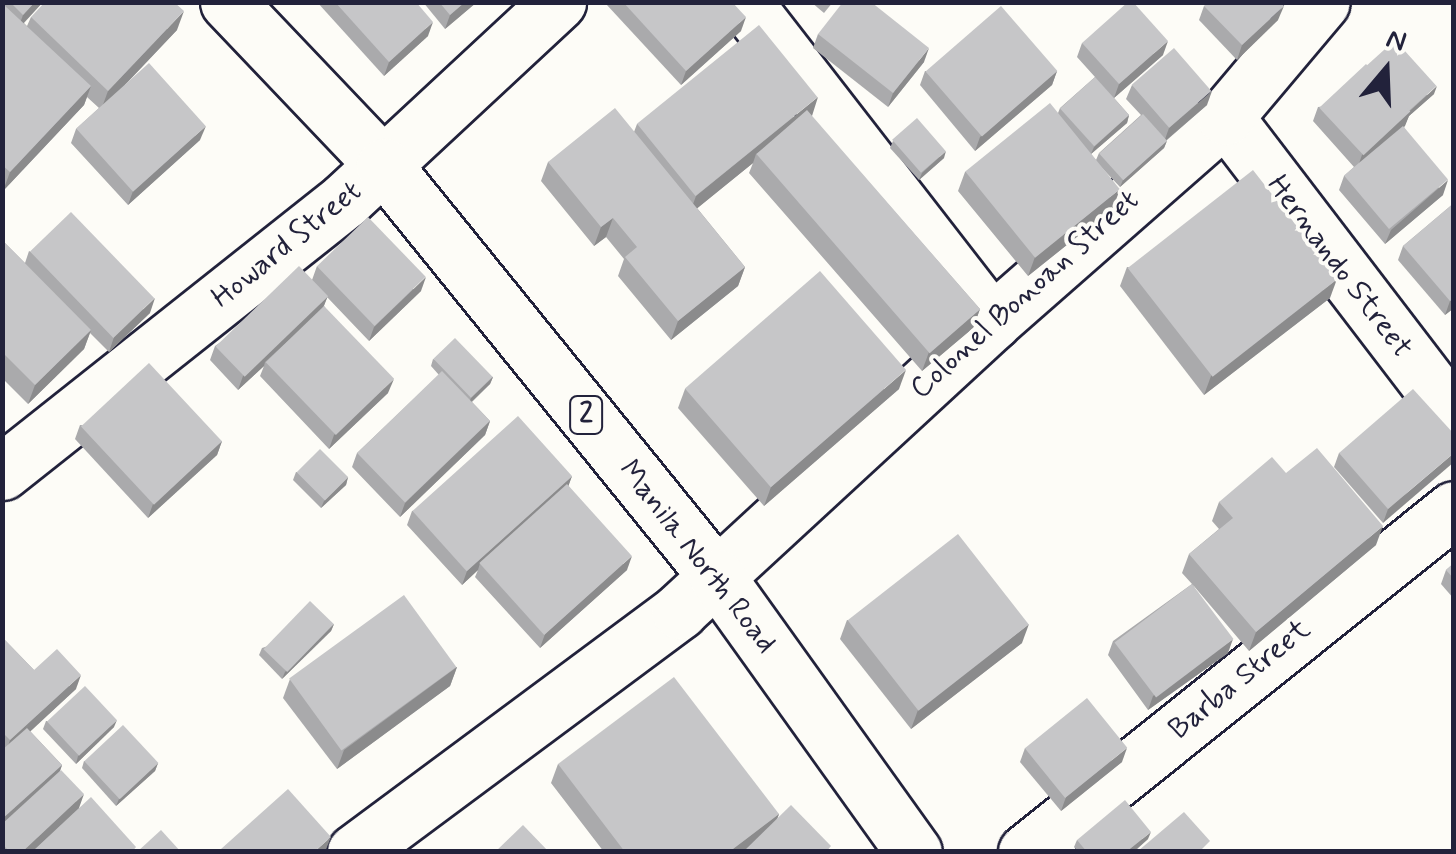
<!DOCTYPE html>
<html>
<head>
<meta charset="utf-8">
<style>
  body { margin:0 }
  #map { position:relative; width:1456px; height:854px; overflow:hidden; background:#fdfcf7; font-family:Mynerve,sans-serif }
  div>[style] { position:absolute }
  .roads { filter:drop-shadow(2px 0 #22223b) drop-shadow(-2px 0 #22223b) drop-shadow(0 2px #22223b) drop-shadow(0 -2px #22223b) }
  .minor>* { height:55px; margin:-27.5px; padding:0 27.5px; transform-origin:27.5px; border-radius:27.5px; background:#fdfcf7 }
  .highway>* { height:55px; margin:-27.5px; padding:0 27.5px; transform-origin:27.5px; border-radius:27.5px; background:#fdfcf7 }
  .wall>* { inset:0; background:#aaaaac }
  .shaded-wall>* { inset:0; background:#8b8b8c }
  .building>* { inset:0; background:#c6c6c8; transform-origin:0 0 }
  span { translate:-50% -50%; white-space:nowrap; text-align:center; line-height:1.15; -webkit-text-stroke:8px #fdfcf7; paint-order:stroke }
  .shield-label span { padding:2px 8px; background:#fdfcf7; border:2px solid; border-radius:8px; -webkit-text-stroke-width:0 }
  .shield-label { font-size:28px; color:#22223b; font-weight:700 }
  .street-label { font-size:30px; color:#22223b }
  .frame { position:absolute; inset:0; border:5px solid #22223b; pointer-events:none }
  .north { position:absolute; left:1336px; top:20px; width:100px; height:100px; -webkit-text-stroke:8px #fdfcf7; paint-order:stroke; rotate:19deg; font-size:28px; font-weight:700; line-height:40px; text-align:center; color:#22223b }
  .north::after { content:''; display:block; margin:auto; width:35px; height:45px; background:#22223b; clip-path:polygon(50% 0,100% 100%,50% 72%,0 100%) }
</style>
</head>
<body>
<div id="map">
  <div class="roads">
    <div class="minor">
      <i style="left:744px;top:2px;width:405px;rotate:52.2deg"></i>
      <i style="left:1225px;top:117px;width:377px;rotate:52.6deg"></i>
      <i style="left:2px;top:472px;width:438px;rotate:-38.4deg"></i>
      <i style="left:345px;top:200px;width:291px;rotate:-42.9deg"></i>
      <i style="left:355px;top:852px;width:404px;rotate:-36.6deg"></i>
      <i style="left:679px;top:611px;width:426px;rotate:-42.7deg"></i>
      <i style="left:992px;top:322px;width:310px;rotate:-41.3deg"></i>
      <i style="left:1225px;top:117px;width:150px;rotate:-49.9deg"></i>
      <i style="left:1026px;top:852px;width:548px;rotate:-38.71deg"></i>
    </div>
    <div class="highway">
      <i style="left:228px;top:2px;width:226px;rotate:46.4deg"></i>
      <i style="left:384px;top:166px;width:529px;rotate:50.98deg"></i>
      <i style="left:717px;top:577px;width:338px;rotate:54.4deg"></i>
    </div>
  </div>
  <div class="wall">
    <i style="clip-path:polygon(2px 2px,43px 2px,24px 23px,27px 26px,31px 17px,177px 30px,125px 85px,200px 140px,128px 205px,71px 143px,76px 129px,99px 108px,87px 97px,84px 105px,3px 191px)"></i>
    <i style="clip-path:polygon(317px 2px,416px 2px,428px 36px,384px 76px)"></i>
    <i style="clip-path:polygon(423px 2px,477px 2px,445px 29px)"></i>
    <i style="clip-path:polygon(607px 2px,732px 2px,741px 31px,681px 85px,606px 4px)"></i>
    <i style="clip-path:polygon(811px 2px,833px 2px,824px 13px)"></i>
    <i style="clip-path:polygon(1204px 6px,1278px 20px,1237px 60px,1199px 20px)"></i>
    <i style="clip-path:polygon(818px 34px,924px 62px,888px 107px,813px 48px)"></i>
    <i style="clip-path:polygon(1082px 43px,1163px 55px,1114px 98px,1129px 115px,1127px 123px,1091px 154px,1096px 160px,1099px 153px,1141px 115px,1126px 99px,1132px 85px,1207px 105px,1167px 140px,1164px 148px,1120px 187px,1102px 168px,1113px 208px,1028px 276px,958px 191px,965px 172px,1058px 113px,1060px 108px,1095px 77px,1077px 57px)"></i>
    <i style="clip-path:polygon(925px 71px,1057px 71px,1052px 85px,975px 151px,920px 85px)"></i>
    <i style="clip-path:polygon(1434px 94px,1409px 116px,1404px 127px,1443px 195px,1385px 244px,1339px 190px,1344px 176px,1354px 167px,1313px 121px,1318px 107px)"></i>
    <i style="clip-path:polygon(811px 116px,980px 309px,973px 328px,922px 371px,749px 173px,753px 163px,697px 208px,745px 267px,738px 286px,671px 340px,618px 276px,624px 259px,606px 237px,594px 246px,541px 181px,548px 162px,634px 132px,637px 124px)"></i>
    <i style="clip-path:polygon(893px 141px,944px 158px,919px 180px,890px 148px)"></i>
    <i style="clip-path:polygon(1454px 203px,1454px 308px,1445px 315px,1398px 260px,1403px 246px)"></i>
    <i style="clip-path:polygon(2px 240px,25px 263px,29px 251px,150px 313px,109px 352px,90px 333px,84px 349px,28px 404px,2px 378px)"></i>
    <i style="clip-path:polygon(317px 266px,421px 291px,369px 341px,327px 297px,324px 306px,388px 393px,329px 449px,260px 376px,264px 366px,238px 390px,210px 360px,215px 346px,312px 280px)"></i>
    <i style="clip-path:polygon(1127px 267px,1330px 298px,1204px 395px,1120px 286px)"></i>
    <i style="clip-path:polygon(433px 359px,493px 377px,490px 384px,472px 402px,490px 421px,485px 435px,400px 517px,352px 467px,357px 453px,439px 375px,431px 366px)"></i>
    <i style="clip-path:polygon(685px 389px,899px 389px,764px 506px,678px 408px)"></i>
    <i style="clip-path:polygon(80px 425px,222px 441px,217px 455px,148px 518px,75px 439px)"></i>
    <i style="clip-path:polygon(1454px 434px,1383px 523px,1334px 467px,1339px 453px)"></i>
    <i style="clip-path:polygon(296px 472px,348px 477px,346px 485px,321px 508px,293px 480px)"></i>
    <i style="clip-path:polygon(1286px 473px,1376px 545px,1249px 651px,1193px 585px,1228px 653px,1148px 710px,1108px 655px,1113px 641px,1192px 584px,1182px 573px,1189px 554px,1219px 529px,1212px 521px,1219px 502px)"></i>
    <i style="clip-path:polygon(572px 476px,568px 486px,627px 570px,540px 648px,475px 577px,478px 570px,462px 585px,407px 525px,412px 511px)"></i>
    <i style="clip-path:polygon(1454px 563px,1454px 599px,1441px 584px,1446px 570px)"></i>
    <i style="clip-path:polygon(847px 620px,1022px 643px,911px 729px,840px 639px)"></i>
    <i style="clip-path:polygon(334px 624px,331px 631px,282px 679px,259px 655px,262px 648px)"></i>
    <i style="clip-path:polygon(2px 637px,34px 670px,76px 689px,30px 731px,62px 765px,60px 771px,79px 808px,135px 852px,2px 852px)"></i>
    <i style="clip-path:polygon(457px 667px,450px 686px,337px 769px,283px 698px,290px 679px)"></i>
    <i style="clip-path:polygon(46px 721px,114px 727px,76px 764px,43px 729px)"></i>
    <i style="clip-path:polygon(1025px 748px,1122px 762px,1061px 811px,1020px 762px)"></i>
    <i style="clip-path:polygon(84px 761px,158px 763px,155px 771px,116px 806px,82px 768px)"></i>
    <i style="clip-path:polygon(558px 764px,779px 814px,777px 819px,829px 852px,604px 852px,551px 783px)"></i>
    <i style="clip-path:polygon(1148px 839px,1134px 852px,1078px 852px,1074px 847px,1077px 840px)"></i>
  </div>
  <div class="shaded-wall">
    <i style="clip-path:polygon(35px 2px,43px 2px,18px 29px,23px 15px)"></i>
    <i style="clip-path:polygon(465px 2px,477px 2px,445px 29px,450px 15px)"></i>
    <i style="clip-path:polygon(1284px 6px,1278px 20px,1237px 60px,1242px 45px)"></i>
    <i style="clip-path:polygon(184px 11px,177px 30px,101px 110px,108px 91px)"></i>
    <i style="clip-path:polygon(746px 17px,741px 31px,681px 85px,686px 71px)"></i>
    <i style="clip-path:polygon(433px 22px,428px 36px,384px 76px,389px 62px)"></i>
    <i style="clip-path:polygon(1168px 41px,1163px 55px,1114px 98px,1119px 84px)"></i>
    <i style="clip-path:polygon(929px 48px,924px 62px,888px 107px,893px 93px)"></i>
    <i style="clip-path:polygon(1057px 71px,1052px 85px,975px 151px,980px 137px)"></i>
    <i style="clip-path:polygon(91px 86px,84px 105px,3px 191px,10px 172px)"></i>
    <i style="clip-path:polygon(1437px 86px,1434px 94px,1409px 116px,1405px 126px,1357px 169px,1362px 155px)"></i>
    <i style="clip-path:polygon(1212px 91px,1207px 105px,1164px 142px,1169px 128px)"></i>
    <i style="clip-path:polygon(818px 97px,812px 116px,756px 154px,753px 163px,689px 215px,696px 196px)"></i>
    <i style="clip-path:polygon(1129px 115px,1127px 123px,1091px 154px,1094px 147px)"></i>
    <i style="clip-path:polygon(206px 126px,200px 140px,128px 205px,133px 191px)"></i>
    <i style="clip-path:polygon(1167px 141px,1164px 148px,1120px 187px,1123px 180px)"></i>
    <i style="clip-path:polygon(946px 151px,944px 158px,919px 180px,922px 173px)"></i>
    <i style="clip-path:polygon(1448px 180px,1443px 195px,1385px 244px,1391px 230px)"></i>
    <i style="clip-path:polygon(1120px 189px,1113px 208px,1028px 276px,1035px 257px)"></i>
    <i style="clip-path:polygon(613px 218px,606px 237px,594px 246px,601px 227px)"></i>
    <i style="clip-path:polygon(745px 267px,738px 286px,671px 340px,678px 321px)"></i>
    <i style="clip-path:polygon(426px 277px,421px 291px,369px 341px,374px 327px)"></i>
    <i style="clip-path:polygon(1337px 279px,1330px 298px,1204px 395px,1211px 376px)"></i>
    <i style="clip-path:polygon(328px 296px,322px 310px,265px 362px,264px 366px,238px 390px,243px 376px)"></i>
    <i style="clip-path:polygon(155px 298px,150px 313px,109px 352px,114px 337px)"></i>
    <i style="clip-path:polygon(1454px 298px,1454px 308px,1445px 315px,1450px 301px)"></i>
    <i style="clip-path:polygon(980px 309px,973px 328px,922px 371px,929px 352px)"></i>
    <i style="clip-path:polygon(91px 330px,84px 349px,28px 404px,35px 385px)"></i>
    <i style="clip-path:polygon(906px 370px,899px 389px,764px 506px,771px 487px)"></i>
    <i style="clip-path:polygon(493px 377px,490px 384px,468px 405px,471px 398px)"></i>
    <i style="clip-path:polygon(394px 379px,388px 393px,329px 449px,334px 435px)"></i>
    <i style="clip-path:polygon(490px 421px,485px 435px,400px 517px,405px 503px)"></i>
    <i style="clip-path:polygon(222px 441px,217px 455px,148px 518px,153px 504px)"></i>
    <i style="clip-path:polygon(1454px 453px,1454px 462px,1383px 523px,1388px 509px)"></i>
    <i style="clip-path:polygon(572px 476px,567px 490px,480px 563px,478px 570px,462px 585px,467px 571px)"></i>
    <i style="clip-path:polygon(348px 477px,346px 485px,321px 508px,324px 501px)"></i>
    <i style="clip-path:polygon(1383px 526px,1376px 545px,1249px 651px,1256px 632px)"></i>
    <i style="clip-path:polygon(632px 556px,627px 570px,540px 648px,545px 634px)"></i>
    <i style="clip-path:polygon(334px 624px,331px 631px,282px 679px,285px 672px)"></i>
    <i style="clip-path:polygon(1029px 624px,1022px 643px,911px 729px,918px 710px)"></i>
    <i style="clip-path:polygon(1233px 639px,1228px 653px,1148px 710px,1153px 696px)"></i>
    <i style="clip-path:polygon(457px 667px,450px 686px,337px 769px,344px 750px)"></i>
    <i style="clip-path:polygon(81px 675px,76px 689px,5px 755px,10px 740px)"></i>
    <i style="clip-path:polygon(117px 720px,114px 727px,76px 764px,78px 756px)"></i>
    <i style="clip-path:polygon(1127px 748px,1122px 762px,1061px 811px,1066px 797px)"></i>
    <i style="clip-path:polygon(158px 763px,155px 771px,116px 806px,119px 799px)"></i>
    <i style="clip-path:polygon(62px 765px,57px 779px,2px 829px,2px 819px)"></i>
    <i style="clip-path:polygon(84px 794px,79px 808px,32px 852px,22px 852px)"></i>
    <i style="clip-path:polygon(779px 814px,772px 833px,747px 852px,729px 852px)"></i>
    <i style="clip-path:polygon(1151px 832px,1148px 839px,1133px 852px,1126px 852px)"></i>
    <i style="clip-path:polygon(331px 837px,325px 852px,314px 852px)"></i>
  </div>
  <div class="building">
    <i style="clip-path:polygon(10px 2px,35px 2px,23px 15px)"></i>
    <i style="clip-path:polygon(45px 2px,174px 2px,184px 11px,108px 91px,31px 17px)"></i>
    <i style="clip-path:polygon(335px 2px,416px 2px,433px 22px,389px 62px)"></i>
    <i style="clip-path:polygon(439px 2px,465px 2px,450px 15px)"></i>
    <i style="clip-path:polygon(623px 2px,732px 2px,746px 17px,686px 71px)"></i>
    <i style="clip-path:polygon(843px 2px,871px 2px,929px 48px,893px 93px,818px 34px)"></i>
    <i style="clip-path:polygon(1128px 2px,1133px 2px,1168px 41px,1119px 84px,1082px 43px)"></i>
    <i style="clip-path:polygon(1207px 2px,1281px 2px,1284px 6px,1242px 45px,1204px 6px)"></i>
    <i style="clip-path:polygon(4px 5px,91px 86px,10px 172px,2px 165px,2px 7px)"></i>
    <i style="left:1001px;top:6px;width:86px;height:100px;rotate:49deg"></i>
    <i style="left:759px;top:25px;width:93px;height:157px;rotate:51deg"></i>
    <i style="left:1395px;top:40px;width:62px;height:38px;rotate:48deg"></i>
    <i style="left:1174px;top:48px;width:57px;height:56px;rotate:49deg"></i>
    <i style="left:149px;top:63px;width:85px;height:98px;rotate:48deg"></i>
    <i style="left:1366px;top:64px;width:65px;height:64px;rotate:47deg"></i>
    <i style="left:1095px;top:77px;width:51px;height:47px;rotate:48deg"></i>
    <i style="left:1050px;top:103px;width:111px;height:109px;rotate:51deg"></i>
    <i style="clip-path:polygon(615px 108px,745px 267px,678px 321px,625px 257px,637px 247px,613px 218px,601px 227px,548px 162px)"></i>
    <i style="left:807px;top:110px;width:264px;height:67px;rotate:49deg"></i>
    <i style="left:1143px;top:114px;width:36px;height:59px;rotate:48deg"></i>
    <i style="left:917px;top:118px;width:44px;height:33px;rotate:49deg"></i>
    <i style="left:1403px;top:126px;width:70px;height:77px;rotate:50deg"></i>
    <i style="left:1253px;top:170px;width:138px;height:159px;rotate:52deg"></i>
    <i style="clip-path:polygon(1454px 203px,1454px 298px,1450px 301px,1403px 246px)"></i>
    <i style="left:71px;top:212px;width:120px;height:57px;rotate:46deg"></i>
    <i style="left:368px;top:217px;width:83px;height:71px;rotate:46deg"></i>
    <i style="clip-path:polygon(2px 240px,91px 330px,35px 385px,2px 352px)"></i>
    <i style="left:299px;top:266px;width:42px;height:116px;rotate:46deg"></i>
    <i style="left:820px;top:271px;width:131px;height:179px;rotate:49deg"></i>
    <i style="left:324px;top:306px;width:101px;height:81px;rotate:46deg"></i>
    <i style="left:455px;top:338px;width:54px;height:30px;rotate:46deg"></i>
    <i style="left:149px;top:363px;width:107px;height:93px;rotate:47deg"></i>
    <i style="left:442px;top:371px;width:69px;height:118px;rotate:46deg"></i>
    <i style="clip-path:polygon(1413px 389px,1454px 434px,1454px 453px,1388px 509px,1339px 453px)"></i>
    <i style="left:518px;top:416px;width:81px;height:142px;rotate:48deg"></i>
    <i style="clip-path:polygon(1317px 448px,1383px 526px,1256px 632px,1189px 554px,1233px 518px,1219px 502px,1272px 457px,1286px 473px)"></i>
    <i style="left:320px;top:449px;width:40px;height:33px;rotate:45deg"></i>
    <i style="left:567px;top:484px;width:97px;height:118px;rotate:48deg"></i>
    <i style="left:958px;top:534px;width:115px;height:140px;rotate:52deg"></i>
    <i style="clip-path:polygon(1454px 563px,1454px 579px,1446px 570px)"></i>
    <i style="left:1192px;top:584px;width:69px;height:97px;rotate:53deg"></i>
    <i style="left:404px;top:595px;width:89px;height:142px;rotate:54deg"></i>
    <i style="left:310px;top:601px;width:33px;height:67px;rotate:44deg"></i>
    <i style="clip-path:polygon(2px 637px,34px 670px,57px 649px,81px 675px,10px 740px,2px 732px)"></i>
    <i style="clip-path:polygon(674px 677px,779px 814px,729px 852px,625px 852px,558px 764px)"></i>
    <i style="left:85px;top:686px;width:47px;height:52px;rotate:47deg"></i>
    <i style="left:1087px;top:698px;width:64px;height:80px;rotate:51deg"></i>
    <i style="left:123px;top:725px;width:52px;height:53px;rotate:47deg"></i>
    <i style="clip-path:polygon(27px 728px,62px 765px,2px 819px,2px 750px)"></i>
    <i style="clip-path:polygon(61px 770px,84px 794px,22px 852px,10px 852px,2px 844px,2px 824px)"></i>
    <i style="clip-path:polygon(288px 789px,331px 837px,314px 852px,224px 852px,221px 849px)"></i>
    <i style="clip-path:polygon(91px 797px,136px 847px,132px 852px,32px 852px)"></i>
    <i style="clip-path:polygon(1125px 800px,1151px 832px,1126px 852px,1087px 852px,1077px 840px)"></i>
    <i style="clip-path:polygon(791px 805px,831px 846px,826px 852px,743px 852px)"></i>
    <i style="clip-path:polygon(1184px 812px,1210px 841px,1199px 852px,1138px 851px)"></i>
    <i style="clip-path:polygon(523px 825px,549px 852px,495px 852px)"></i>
    <i style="clip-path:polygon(161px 830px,181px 852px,137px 852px)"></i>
  </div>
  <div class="shield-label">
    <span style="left:586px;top:415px">2</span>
  </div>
  <div class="street-label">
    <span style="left:287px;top:245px;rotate:-39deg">Howard Street</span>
    <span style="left:1339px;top:267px;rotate:53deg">Hernando Street</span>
    <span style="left:1025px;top:295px;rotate:-42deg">Colonel Bonoan Street</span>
    <span style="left:697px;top:557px;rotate:52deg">Manila North Road</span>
    <span style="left:1240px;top:680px;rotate:-39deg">Barba Street</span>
  </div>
  <div class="frame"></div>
  <div class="north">N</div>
</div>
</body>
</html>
